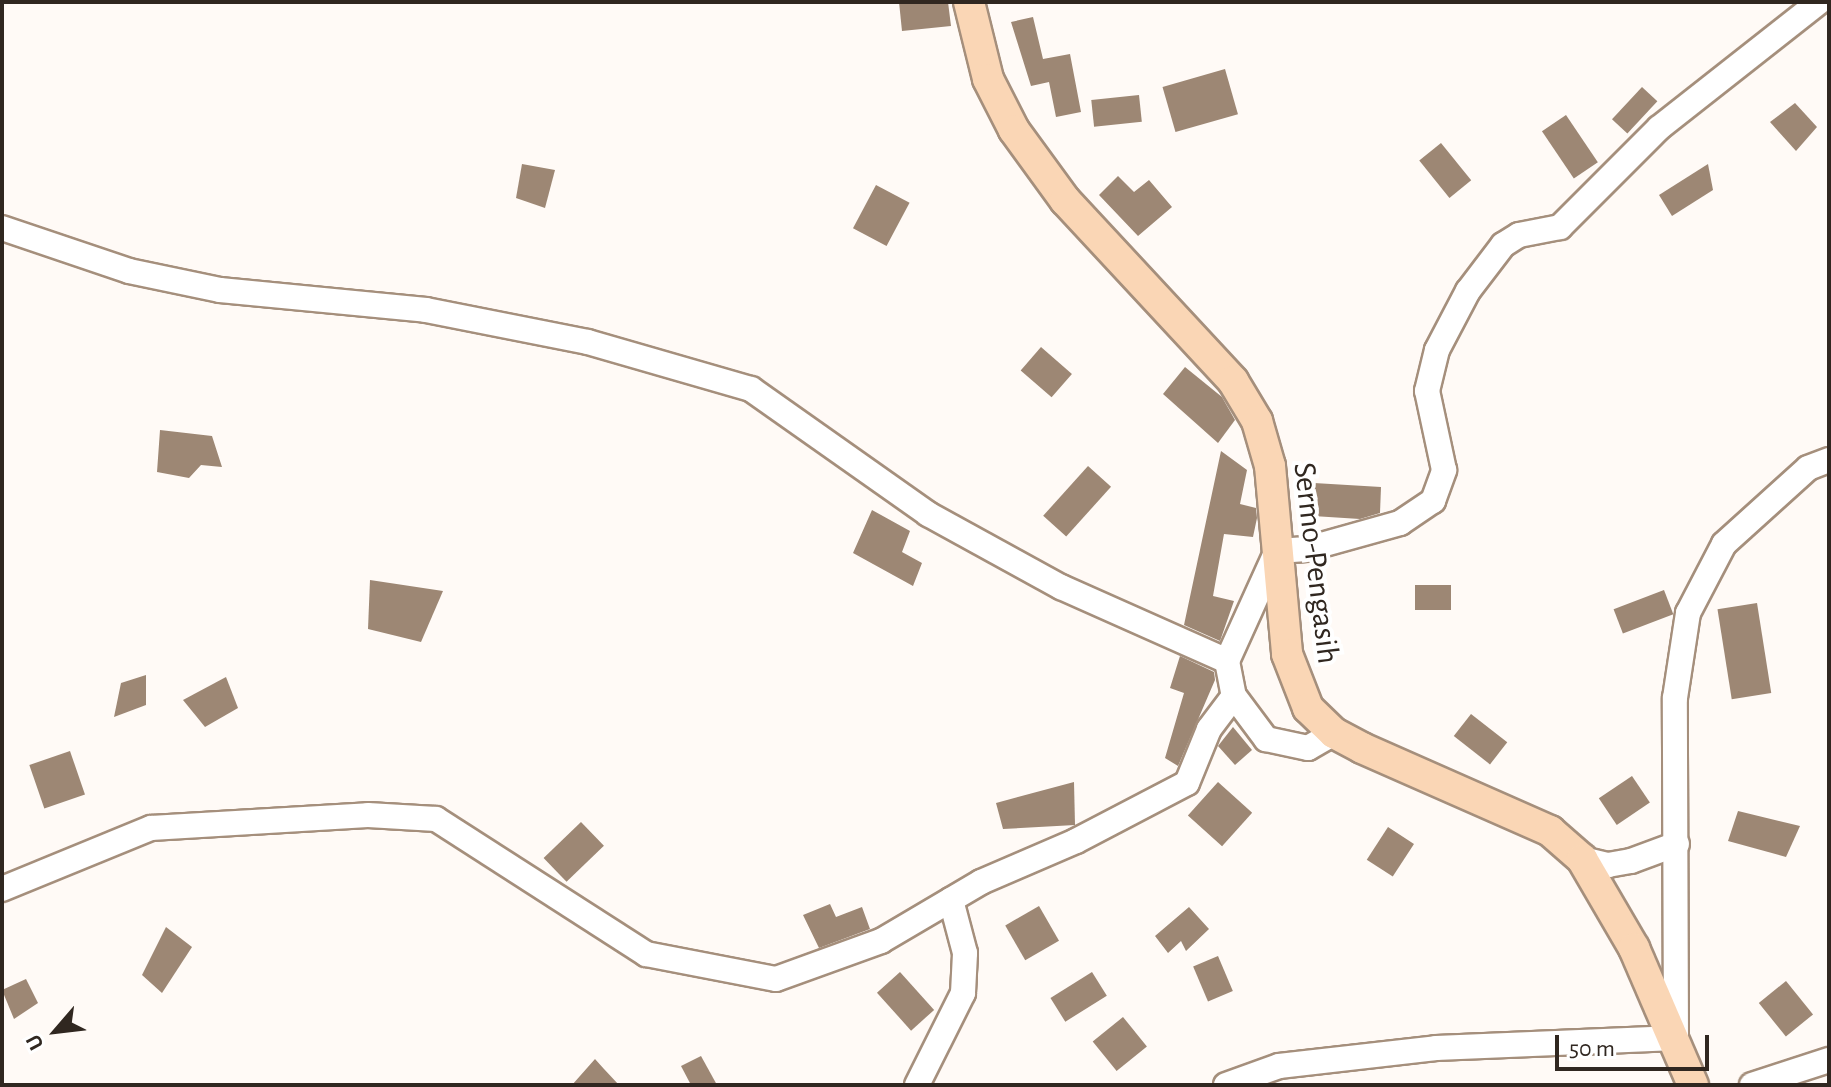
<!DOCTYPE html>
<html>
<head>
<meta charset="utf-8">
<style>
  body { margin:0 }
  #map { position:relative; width:1831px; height:1087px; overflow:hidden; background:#fffaf6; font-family:"Alegreya Sans",sans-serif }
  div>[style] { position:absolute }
  .building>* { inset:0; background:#9d8774; transform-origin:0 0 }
  .roads { filter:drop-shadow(2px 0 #a58f7c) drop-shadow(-2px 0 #a58f7c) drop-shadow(0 2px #a58f7c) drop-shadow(0 -2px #a58f7c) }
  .minor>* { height:24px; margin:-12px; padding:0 12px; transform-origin:12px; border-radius:12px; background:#fff }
  .major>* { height:30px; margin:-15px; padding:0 15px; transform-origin:15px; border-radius:15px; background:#fad6b5 }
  span { translate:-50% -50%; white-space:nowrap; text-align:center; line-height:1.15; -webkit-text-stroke:8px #fff; paint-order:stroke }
  .street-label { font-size:32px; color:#302720 }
  .frame { position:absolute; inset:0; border:4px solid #302720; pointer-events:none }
  .north { position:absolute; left:16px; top:991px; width:80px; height:80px; -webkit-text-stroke:6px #fff; paint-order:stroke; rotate:242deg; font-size:22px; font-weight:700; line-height:32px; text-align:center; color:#302720 }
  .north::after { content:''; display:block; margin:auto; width:28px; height:36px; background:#302720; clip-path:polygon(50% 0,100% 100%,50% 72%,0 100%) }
  .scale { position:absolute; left:1555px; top:1035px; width:154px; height:36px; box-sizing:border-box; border:4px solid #302720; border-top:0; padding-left:10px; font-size:24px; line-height:28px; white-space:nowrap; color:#302720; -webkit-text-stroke:6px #fff; paint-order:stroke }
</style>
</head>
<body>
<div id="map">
  <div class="building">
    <i style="clip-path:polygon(899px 2px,948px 2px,951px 26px,902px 31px)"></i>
    <i style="clip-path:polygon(1033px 17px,1043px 59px,1070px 54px,1081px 112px,1056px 117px,1049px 82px,1031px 86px,1011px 22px)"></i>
    <i style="left:1225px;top:69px;width:47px;height:65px;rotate:74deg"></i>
    <i style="left:1642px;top:87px;width:21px;height:44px;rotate:43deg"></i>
    <i style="left:1139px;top:95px;width:27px;height:48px;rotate:84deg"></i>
    <i style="clip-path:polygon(1795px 103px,1817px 127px,1796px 151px,1770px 122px)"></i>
    <i style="left:1566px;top:115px;width:57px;height:29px;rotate:56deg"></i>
    <i style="left:1441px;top:143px;width:48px;height:28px;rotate:51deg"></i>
    <i style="clip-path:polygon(522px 164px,555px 170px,545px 208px,516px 198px)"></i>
    <i style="clip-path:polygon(1708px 164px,1713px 190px,1672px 216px,1659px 195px)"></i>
    <i style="clip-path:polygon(1118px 176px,1134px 192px,1149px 180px,1172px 207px,1138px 236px,1099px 195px)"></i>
    <i style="left:876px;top:185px;width:38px;height:49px;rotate:28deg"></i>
    <i style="left:1041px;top:347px;width:41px;height:31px;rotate:41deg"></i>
    <i style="clip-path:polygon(1185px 367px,1222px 397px,1235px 420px,1218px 443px,1163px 394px)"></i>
    <i style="clip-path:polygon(160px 430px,212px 436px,222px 467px,201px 465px,189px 478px,157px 472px)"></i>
    <i style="clip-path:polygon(1221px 451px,1247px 470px,1240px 504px,1256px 508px,1257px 518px,1253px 537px,1224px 534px,1213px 596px,1234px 601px,1220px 641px,1184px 625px)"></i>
    <i style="left:1088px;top:466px;width:31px;height:67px;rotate:42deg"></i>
    <i style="clip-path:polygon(1314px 483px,1381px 487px,1380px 513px,1360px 519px,1313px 516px)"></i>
    <i style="clip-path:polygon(872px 510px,910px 531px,902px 552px,922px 563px,913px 586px,853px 553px)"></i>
    <i style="clip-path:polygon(370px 580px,443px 591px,421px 642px,368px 629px)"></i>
    <i style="left:1415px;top:585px;width:36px;height:25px"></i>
    <i style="left:1664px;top:590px;width:26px;height:54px;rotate:69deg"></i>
    <i style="left:1757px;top:603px;width:91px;height:40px;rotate:81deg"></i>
    <i style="clip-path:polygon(1180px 656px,1214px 672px,1215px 680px,1178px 766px,1165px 758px,1184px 693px,1170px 688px)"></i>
    <i style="clip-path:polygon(146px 675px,146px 705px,114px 717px,121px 683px)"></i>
    <i style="clip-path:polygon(226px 677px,238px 708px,205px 727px,183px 700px)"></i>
    <i style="left:1471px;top:714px;width:46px;height:28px;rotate:38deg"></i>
    <i style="clip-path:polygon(1233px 727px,1252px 750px,1235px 765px,1218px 746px)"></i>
    <i style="left:70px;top:751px;width:46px;height:43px;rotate:71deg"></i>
    <i style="left:1632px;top:776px;width:32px;height:40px;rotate:56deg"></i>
    <i style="clip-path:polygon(1074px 782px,1075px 825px,1003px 829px,996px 803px)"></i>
    <i style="left:1218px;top:782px;width:46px;height:45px;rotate:42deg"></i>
    <i style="clip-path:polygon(1738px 811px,1800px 826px,1786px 857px,1728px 841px)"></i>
    <i style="left:581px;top:822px;width:33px;height:52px;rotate:46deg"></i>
    <i style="left:1388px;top:827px;width:31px;height:39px;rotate:33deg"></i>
    <i style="clip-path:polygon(830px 904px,836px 917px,862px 907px,870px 929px,819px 948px,803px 915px)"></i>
    <i style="left:1039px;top:906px;width:40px;height:39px;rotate:60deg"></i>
    <i style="clip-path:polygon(1189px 907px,1209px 929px,1186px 951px,1181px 941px,1168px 953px,1155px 936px)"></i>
    <i style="clip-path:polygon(166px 927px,192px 947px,162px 993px,142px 975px)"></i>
    <i style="left:1218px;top:956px;width:38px;height:27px;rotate:67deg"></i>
    <i style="left:900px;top:972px;width:51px;height:31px;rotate:48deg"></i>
    <i style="left:1092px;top:972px;width:28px;height:49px;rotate:58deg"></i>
    <i style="clip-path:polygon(26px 979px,38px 1003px,14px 1019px,2px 990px)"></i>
    <i style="left:1786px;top:981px;width:43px;height:35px;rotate:51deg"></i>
    <i style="left:1123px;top:1017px;width:38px;height:39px;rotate:51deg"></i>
    <i style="clip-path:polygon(701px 1056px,717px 1085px,691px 1085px,681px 1066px)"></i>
    <i style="clip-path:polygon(595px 1059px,604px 1069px,619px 1085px,572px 1085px)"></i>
  </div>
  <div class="roads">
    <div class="minor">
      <i style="left:2px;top:228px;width:134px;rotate:18.7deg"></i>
      <i style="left:129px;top:271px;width:93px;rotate:11.8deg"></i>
      <i style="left:220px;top:290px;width:207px;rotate:5.5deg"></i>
      <i style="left:426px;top:310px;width:165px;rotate:11.2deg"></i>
      <i style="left:588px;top:342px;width:170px;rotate:16.1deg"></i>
      <i style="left:751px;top:389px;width:217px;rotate:35.2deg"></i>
      <i style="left:928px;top:514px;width:152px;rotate:28.8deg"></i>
      <i style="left:1061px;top:587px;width:182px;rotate:24deg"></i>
      <i style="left:1227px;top:661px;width:36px;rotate:79deg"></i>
      <i style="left:1234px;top:696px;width:54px;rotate:53.3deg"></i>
      <i style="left:1266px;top:739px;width:43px;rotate:12.1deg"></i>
      <i style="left:1308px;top:748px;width:30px;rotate:-30deg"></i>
      <i style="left:1227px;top:661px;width:121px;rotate:-65.6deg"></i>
      <i style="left:1277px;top:551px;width:30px;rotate:-4deg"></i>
      <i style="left:1307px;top:549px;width:97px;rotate:-15.6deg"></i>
      <i style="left:1400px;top:523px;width:40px;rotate:-34deg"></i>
      <i style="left:1433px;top:501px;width:33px;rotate:-70deg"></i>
      <i style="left:1444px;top:470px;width:81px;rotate:-102.1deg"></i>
      <i style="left:1427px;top:391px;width:42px;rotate:-76.3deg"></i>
      <i style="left:1437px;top:350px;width:67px;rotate:-62.3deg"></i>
      <i style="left:1468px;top:291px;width:58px;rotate:-52.7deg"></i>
      <i style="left:1503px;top:245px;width:19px;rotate:-32deg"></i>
      <i style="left:1519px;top:235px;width:42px;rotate:-11deg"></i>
      <i style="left:1560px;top:227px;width:140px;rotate:-45deg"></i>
      <i style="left:1659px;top:128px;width:204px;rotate:-38.2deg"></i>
      <i style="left:1582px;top:859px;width:27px;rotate:13deg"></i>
      <i style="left:1608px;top:865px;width:23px;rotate:-10deg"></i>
      <i style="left:1631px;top:861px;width:49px;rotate:-20.3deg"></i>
      <i style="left:2px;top:889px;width:161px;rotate:-22.3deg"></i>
      <i style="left:151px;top:828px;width:217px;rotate:-3.4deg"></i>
      <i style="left:368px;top:815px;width:68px;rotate:3.4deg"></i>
      <i style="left:436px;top:819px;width:250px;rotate:32.7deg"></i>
      <i style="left:646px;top:954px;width:132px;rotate:10.9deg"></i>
      <i style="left:776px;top:979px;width:112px;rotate:-19.9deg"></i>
      <i style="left:881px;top:941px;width:116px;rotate:-30.5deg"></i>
      <i style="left:981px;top:882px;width:103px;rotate:-23.3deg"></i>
      <i style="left:1076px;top:841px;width:125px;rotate:-27.6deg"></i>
      <i style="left:1187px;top:783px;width:58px;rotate:-67.8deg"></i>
      <i style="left:1209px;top:729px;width:41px;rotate:-52.9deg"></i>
      <i style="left:917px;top:1085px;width:103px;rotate:-63.4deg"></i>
      <i style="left:963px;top:993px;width:40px;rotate:-87.1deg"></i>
      <i style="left:965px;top:953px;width:55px;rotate:-104.8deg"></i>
      <i style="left:1226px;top:1085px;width:56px;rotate:-19.7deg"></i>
      <i style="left:1279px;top:1066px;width:158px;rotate:-6.5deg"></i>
      <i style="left:1436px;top:1048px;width:240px;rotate:-2.4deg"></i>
      <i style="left:1676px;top:1038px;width:340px;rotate:-90.2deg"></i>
      <i style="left:1675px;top:698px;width:86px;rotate:-81.3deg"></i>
      <i style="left:1688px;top:613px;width:78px;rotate:-62.4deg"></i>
      <i style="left:1724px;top:544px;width:113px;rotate:-42.1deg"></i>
      <i style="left:1808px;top:468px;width:22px;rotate:-21deg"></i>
      <i style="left:1752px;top:1085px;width:81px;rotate:-18deg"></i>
    </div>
    <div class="major">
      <i style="left:969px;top:2px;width:79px;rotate:76.1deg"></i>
      <i style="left:988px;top:79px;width:57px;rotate:63deg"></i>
      <i style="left:1014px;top:130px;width:87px;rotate:53.9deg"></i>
      <i style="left:1065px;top:200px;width:247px;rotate:47.1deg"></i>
      <i style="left:1233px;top:381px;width:47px;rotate:59deg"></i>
      <i style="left:1257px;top:421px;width:47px;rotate:73.9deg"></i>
      <i style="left:1270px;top:466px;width:189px;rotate:84.8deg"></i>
      <i style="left:1287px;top:654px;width:58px;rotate:68.7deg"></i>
      <i style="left:1308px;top:708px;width:36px;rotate:44deg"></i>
      <i style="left:1334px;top:733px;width:32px;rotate:28deg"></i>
      <i style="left:1362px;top:748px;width:206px;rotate:23.8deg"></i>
      <i style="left:1550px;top:831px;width:43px;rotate:41.2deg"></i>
      <i style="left:1582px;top:859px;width:103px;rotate:59.7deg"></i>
      <i style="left:1634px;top:948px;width:149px;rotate:66.7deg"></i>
    </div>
  </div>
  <div class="street-label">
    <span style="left:1316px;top:563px;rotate:83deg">Sermo-Pengasih</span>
  </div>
  <div class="frame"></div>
  <div class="north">U</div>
  <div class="scale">50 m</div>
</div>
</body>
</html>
